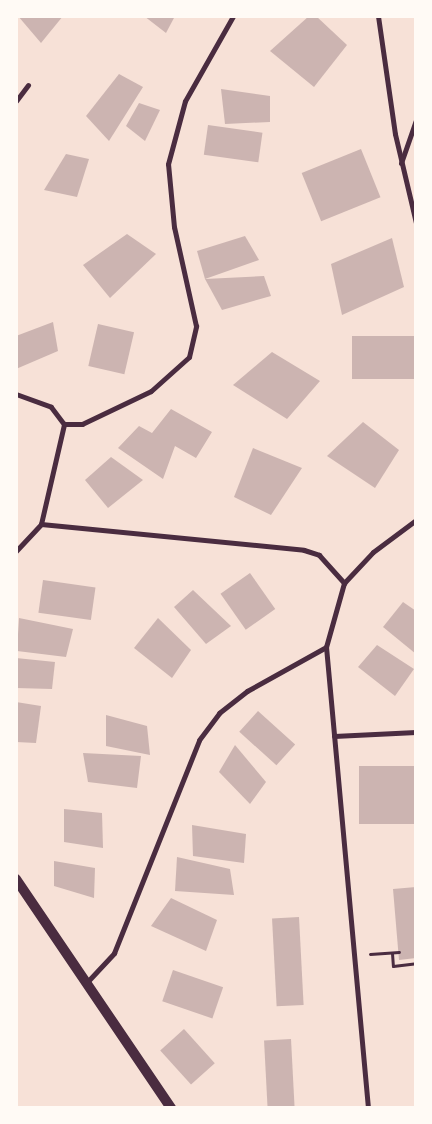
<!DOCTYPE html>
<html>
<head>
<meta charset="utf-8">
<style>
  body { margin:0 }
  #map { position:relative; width:432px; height:1124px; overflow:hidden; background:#f7e1d7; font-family:"Varela Round",sans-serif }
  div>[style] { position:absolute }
  .building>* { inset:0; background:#ccb4b1; transform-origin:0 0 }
  .path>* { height:3px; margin:-1.5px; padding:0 1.5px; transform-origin:1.5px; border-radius:1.5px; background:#4a2c40 }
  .minor>* { height:5px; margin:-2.5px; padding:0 2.5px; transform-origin:2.5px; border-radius:2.5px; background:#4a2c40 }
  .secondary>* { height:10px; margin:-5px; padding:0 5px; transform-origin:5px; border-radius:5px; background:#4a2c40 }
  span { translate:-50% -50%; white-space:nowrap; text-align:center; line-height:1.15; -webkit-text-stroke:4px #fffaf5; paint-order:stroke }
  .frame { position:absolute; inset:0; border:18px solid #fffaf5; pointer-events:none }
</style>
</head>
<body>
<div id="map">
  <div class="building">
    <i style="clip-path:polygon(18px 16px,63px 16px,41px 43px)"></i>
    <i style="clip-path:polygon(144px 16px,175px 16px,166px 33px)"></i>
    <i style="clip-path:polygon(309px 16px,316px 16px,347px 45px,314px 87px,270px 51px)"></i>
    <i style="clip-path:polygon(119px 74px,143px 87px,109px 141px,86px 116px)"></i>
    <i style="clip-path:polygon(221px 89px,270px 96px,270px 122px,225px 124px)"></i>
    <i style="clip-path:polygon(139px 103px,160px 110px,145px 141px,126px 126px)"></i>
    <i style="left:208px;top:125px;width:55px;height:30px;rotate:8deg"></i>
    <i style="left:361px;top:149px;width:52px;height:64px;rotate:68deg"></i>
    <i style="clip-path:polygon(66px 154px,89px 159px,77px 197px,44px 190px)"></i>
    <i style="clip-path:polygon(127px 234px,156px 254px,110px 298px,83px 265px)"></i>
    <i style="clip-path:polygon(245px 236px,259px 260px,205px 279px,197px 251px)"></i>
    <i style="clip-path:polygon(392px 238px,404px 287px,342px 315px,331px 264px)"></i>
    <i style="clip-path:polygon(264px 276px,271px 296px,222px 310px,205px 279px)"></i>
    <i style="clip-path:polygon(53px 322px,58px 351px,16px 369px,16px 336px)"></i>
    <i style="left:98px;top:324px;width:37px;height:43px;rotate:13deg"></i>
    <i style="left:416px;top:336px;width:43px;height:64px;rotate:90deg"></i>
    <i style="clip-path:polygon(272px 352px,320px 381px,287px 419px,233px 385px)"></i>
    <i style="clip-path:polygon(171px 409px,212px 432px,196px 458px,175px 446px,163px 479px,118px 448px,139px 426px,152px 433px)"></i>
    <i style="clip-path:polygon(363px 422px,399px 450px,375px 488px,327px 456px)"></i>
    <i style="clip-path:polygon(253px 448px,302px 468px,271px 515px,234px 497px)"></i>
    <i style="clip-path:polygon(111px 457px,143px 480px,108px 508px,85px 480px)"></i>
    <i style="left:250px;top:573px;width:44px;height:36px;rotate:55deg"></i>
    <i style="left:43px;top:580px;width:53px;height:33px;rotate:8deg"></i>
    <i style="clip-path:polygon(193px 590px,231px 626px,206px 644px,174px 607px)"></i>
    <i style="clip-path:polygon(403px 602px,416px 611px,416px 654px,383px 627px)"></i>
    <i style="clip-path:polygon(19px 618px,73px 629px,66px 657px,17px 651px)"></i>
    <i style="clip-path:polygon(158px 618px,191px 650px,172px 678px,134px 648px)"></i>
    <i style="clip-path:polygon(377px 645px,414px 669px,395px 696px,358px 667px)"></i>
    <i style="clip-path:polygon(16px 658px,55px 662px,52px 689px,16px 688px)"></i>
    <i style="clip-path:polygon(16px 702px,41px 706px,36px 743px,16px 742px)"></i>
    <i style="left:258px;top:711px;width:50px;height:28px;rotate:42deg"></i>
    <i style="clip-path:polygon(106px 715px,147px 726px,150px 755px,106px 746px)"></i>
    <i style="clip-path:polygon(235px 745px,266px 782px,250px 804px,219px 772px)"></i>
    <i style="clip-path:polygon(83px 753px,141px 756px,137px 788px,88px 782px)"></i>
    <i style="left:416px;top:766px;width:58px;height:57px;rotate:90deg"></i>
    <i style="clip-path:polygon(64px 809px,102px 813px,103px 848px,64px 842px)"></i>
    <i style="clip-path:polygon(192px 825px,246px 834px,244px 863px,193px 856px)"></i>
    <i style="clip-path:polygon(177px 857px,230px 869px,234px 895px,175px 891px)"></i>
    <i style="clip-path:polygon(54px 861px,95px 868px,94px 898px,54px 886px)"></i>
    <i style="clip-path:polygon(416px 887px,416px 958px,399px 960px,393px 889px)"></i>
    <i style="clip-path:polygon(171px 898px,217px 920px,206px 951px,151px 926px)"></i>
    <i style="left:299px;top:917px;width:88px;height:27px;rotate:87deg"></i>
    <i style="left:173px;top:970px;width:53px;height:33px;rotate:19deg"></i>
    <i style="left:184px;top:1029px;width:46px;height:32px;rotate:48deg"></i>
    <i style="left:291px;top:1039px;width:69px;height:27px;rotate:87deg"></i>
  </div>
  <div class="path">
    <i style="left:392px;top:953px;width:13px;rotate:86deg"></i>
    <i style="left:393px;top:966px;width:23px;rotate:-7deg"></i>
    <i style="left:370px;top:954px;width:29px;rotate:-4deg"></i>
  </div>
  <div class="minor">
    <i style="left:378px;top:16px;width:119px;rotate:81.8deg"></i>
    <i style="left:395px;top:134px;width:91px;rotate:76.7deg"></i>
    <i style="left:16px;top:101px;width:20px;rotate:-53deg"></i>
    <i style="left:401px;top:163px;width:46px;rotate:-70.8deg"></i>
    <i style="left:16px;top:394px;width:37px;rotate:20deg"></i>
    <i style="left:51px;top:407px;width:21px;rotate:53deg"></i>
    <i style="left:41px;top:524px;width:103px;rotate:-77deg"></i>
    <i style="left:64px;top:424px;width:18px"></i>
    <i style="left:82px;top:424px;width:76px;rotate:-25.6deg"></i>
    <i style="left:151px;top:391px;width:51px;rotate:-41.8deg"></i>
    <i style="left:189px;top:357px;width:32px;rotate:-77deg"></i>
    <i style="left:196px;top:326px;width:101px;rotate:-102.5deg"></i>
    <i style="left:174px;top:227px;width:63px;rotate:-95.4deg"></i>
    <i style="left:168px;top:164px;width:65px;rotate:-74.9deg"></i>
    <i style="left:185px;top:101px;width:98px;rotate:-60.5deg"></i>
    <i style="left:16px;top:551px;width:37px;rotate:-47deg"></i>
    <i style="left:41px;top:524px;width:264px;rotate:5.6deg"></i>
    <i style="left:304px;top:550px;width:16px;rotate:18deg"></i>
    <i style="left:319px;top:555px;width:38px;rotate:48deg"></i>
    <i style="left:334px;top:736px;width:82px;rotate:-2.8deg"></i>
    <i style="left:89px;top:980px;width:37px;rotate:-47deg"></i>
    <i style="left:114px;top:953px;width:229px;rotate:-68.2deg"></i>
    <i style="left:199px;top:740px;width:34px;rotate:-53deg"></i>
    <i style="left:219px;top:713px;width:36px;rotate:-38deg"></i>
    <i style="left:247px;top:691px;width:90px;rotate:-29.1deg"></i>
    <i style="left:368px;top:1108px;width:463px;rotate:-95.2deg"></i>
    <i style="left:326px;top:647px;width:66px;rotate:-74.3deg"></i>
    <i style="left:344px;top:583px;width:42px;rotate:-46.9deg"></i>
    <i style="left:373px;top:552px;width:54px;rotate:-36.7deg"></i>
  </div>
  <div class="secondary">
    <i style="left:16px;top:879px;width:277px;rotate:55.9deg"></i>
  </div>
  <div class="frame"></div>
</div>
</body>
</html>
